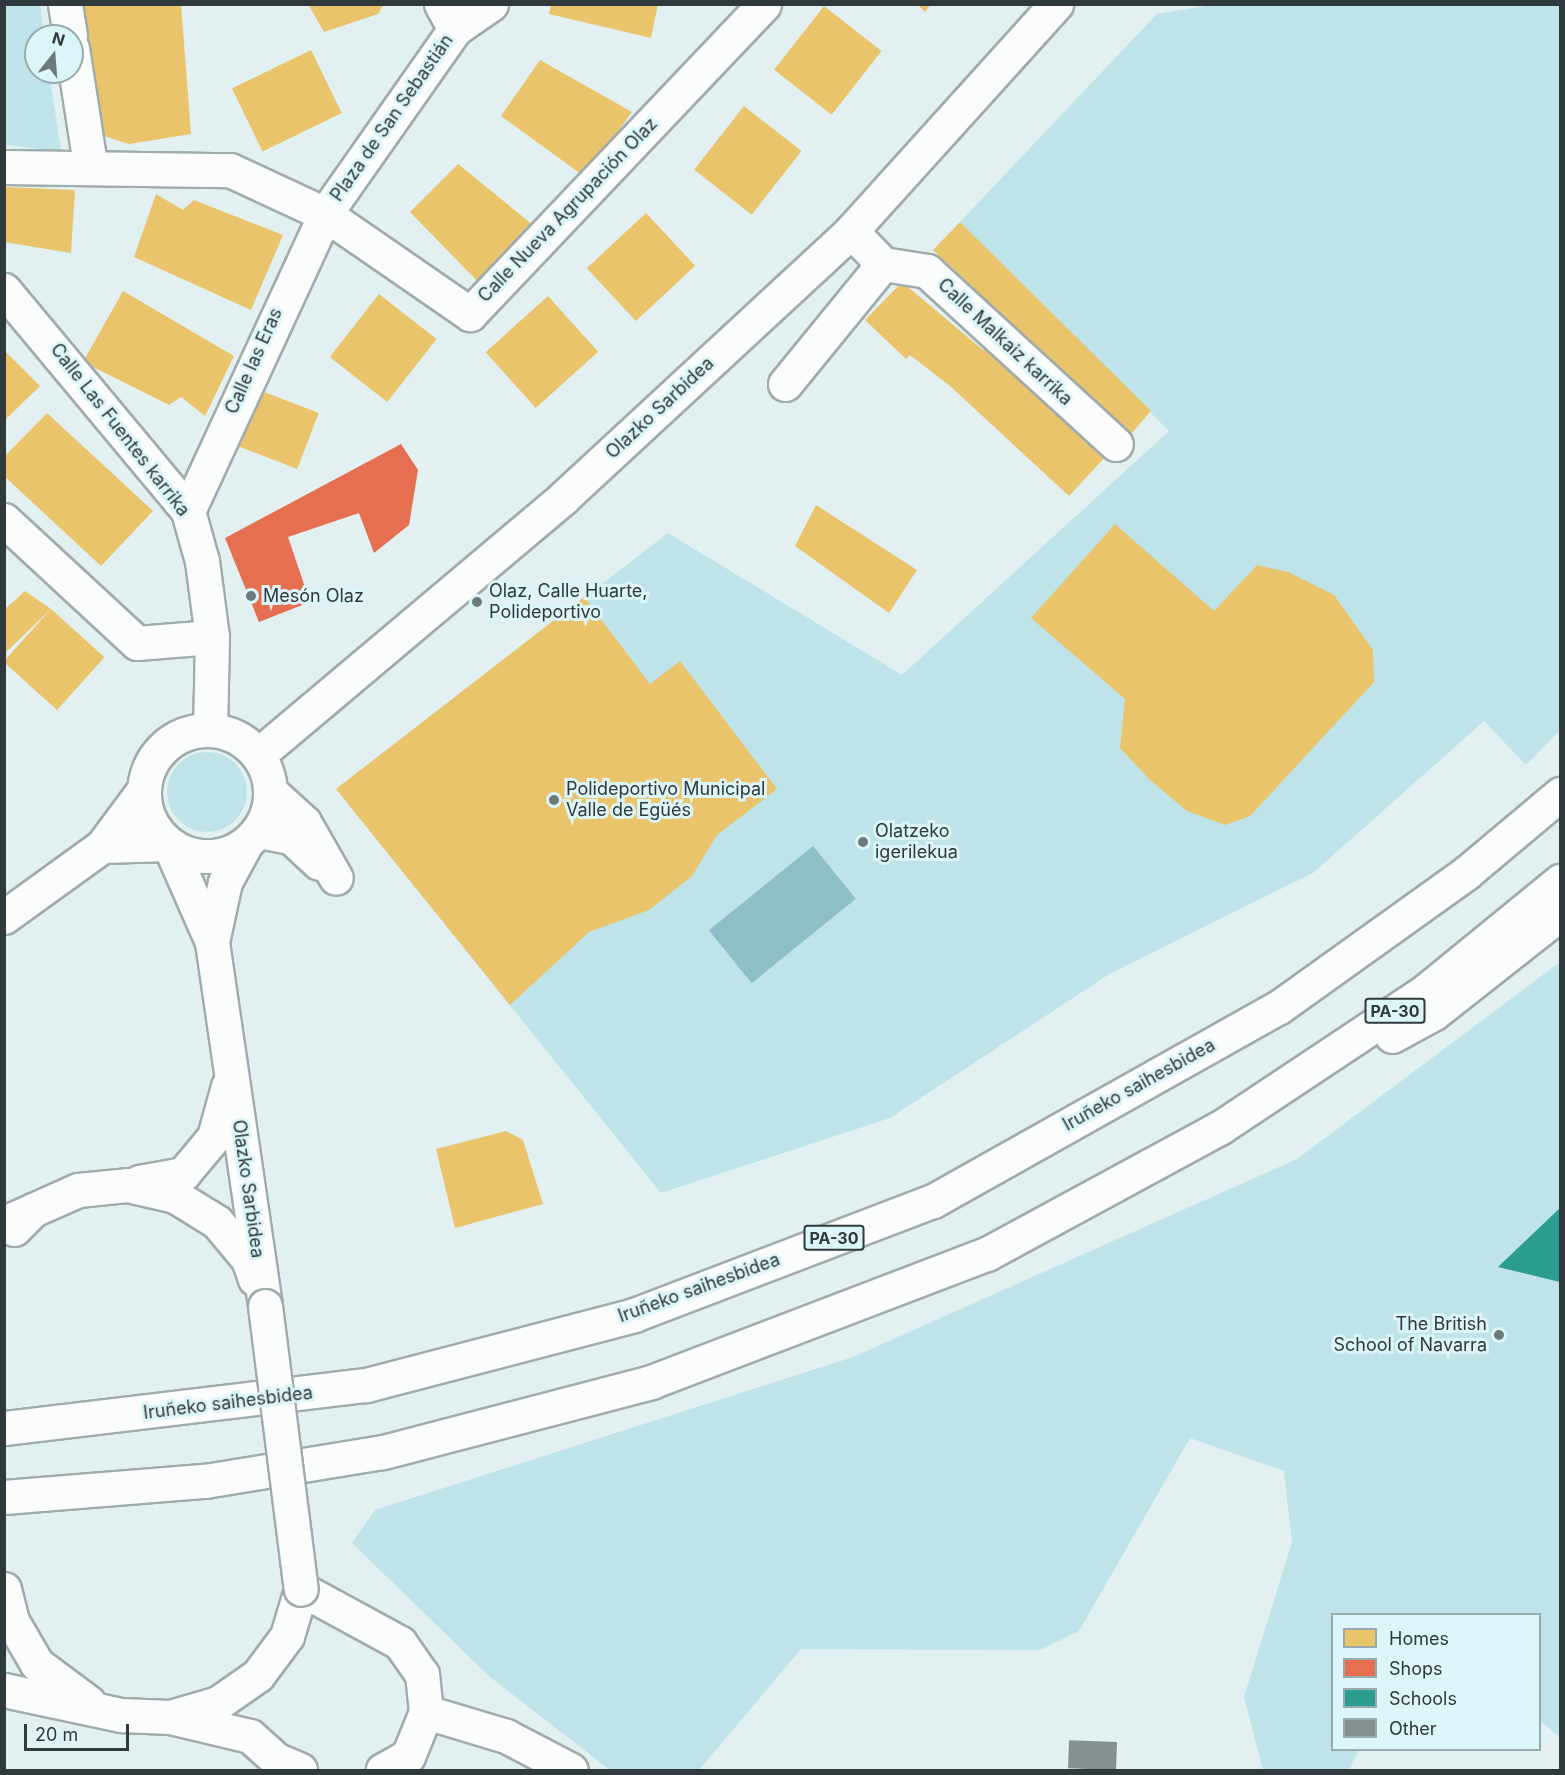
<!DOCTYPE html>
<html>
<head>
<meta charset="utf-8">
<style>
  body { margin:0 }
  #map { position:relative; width:1565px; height:1775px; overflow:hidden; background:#e2f0f2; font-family:Inter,sans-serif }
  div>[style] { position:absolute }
  .green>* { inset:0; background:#bee3e8 }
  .round { border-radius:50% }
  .water>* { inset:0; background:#8fbfc6; transform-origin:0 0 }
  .homes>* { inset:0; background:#e9c46a; transform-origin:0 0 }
  .shops>* { inset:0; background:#e76f51 }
  .schools>* { inset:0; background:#2a9d8f }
  .building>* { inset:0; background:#869091; transform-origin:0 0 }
  .roads { filter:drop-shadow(2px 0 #a0abac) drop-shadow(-2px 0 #a0abac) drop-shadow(0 2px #a0abac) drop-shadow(0 -2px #a0abac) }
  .street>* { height:33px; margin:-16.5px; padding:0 16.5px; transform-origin:16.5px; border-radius:16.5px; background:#fbfdfd }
  .secondary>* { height:33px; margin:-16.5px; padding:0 16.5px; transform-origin:16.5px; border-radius:16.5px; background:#fbfdfd }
  .secondary>.ring { margin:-16.5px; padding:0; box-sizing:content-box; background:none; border:33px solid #fbfdfd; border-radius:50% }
  .highway>* { height:33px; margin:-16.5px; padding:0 16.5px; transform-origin:16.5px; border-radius:16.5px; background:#fbfdfd }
  .bridges { filter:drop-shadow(2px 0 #a0abac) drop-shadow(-2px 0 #a0abac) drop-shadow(0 2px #a0abac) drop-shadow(0 -2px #a0abac) }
  .secondary-bridge>* { height:33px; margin:-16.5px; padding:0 16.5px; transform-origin:16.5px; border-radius:16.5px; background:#fbfdfd }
  .dots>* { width:16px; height:16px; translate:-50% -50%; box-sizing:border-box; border:3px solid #dcf5f8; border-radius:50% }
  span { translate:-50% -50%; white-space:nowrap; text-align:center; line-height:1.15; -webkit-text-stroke:6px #dcf5f8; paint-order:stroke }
  .shield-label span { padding:2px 4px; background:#dcf5f8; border:2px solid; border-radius:4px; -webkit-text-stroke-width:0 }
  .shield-label { font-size:16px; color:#30393b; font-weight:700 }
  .street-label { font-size:18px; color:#30393b }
  .poi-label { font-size:18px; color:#30393b }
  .left { translate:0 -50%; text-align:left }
  .right { translate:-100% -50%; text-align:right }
  .frame { position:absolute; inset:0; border:6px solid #30393b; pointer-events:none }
  .legend { position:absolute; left:1331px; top:1613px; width:210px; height:138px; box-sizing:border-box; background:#dcf5f8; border:2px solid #97aaac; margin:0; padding:8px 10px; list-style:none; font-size:18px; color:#30393b }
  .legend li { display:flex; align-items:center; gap:12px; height:30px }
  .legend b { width:30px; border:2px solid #97aaac }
  .north { position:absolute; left:24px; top:24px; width:60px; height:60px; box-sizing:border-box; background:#dcf5f8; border:2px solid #97aaac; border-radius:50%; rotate:17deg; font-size:16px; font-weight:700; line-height:24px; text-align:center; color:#30393b }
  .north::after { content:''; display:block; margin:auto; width:21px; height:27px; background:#6e797b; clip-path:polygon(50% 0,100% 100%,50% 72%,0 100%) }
  .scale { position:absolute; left:24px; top:1724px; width:105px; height:27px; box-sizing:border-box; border:3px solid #30393b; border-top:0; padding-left:8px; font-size:18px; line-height:21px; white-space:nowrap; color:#30393b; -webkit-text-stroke:4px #dcf5f8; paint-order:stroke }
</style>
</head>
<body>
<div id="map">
  <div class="green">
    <i style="clip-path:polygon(1219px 4px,1560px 5px,1560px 730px,1526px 765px,1484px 721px,1313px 873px,1111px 973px,890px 1118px,661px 1193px,336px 789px,668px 533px,902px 675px,1169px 431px,960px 222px,1157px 14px)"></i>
    <i style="clip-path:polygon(5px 5px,40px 5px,44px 36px,36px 36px,36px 72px,49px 72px,61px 151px,5px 145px)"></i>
    <i class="round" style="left:167px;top:752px;width:80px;height:80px"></i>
    <i style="clip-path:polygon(1560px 962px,1560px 1737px,1540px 1721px,1540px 1614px,1332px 1614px,1332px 1750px,1359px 1750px,1349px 1770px,1263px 1770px,1244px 1697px,1292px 1542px,1284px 1471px,1190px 1438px,1079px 1631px,1040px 1650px,801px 1649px,699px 1770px,610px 1770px,490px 1677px,352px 1543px,375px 1510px,853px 1357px,1297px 1159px)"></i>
  </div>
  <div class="water">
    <i style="left:813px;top:846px;width:68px;height:134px;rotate:51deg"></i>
  </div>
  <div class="homes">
    <i style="clip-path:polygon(80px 4px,181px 4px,191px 134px,129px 144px,104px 136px)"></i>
    <i style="clip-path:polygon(308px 4px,384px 4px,378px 14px,324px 32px)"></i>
    <i style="clip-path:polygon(551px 4px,658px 4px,651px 38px,549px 14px)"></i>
    <i style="clip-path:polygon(917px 4px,931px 4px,925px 12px)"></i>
    <i style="left:824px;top:6px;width:73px;height:81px;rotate:38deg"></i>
    <i style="left:311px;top:50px;width:70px;height:88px;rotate:64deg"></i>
    <i style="clip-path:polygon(540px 60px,632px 112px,585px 177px,501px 116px)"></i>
    <i style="left:744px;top:106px;width:73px;height:81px;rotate:38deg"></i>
    <i style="clip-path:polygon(458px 164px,539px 230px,483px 287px,410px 212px)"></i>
    <i style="clip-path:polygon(4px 187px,75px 190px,71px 253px,4px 242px)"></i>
    <i style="clip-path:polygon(156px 194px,183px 210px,194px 200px,283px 235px,251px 310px,134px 257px)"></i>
    <i style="left:646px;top:213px;width:72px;height:81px;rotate:47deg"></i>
    <i style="clip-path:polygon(960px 222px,1151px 411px,1130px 435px,933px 250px)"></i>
    <i style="clip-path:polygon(902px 282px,983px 350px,987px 347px,1107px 455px,1069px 496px,950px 386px,910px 355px,906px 359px,865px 320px)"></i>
    <i style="clip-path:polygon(123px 291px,234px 356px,205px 416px,181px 397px,169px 405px,83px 362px)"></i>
    <i style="left:379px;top:294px;width:73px;height:80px;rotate:38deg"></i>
    <i style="left:548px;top:296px;width:75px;height:84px;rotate:48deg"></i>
    <i style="clip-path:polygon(4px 350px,40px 386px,4px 421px)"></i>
    <i style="left:259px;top:390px;width:64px;height:60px;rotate:21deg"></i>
    <i style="clip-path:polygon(47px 413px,153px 511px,101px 566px,4px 476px,4px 457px)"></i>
    <i style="clip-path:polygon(816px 505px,917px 570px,889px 613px,795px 546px)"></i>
    <i style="clip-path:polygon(1115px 524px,1214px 611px,1257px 565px,1288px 572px,1334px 595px,1373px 650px,1374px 682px,1250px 816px,1225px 825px,1187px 811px,1150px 780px,1120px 748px,1125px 699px,1031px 618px)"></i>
    <i style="clip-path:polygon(25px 591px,51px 609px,4px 654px,4px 610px)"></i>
    <i style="clip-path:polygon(584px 597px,650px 684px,680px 661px,777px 789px,717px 835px,692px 876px,649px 910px,589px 932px,510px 1005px,336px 789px)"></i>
    <i style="left:51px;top:609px;width:72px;height:71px;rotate:42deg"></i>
    <i style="clip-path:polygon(506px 1131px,523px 1140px,543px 1204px,455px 1228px,436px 1149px)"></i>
  </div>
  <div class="shops">
    <i style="clip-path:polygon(401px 444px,418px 470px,409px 525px,374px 553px,359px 513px,288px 537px,310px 602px,259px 622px,225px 538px)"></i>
  </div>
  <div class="schools">
    <i style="clip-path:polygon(1560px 1208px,1560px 1282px,1498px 1267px)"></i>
  </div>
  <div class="building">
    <i style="left:1117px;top:1742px;width:28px;height:48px;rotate:92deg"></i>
  </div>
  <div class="roads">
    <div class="street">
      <i style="left:65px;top:4px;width:32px;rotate:81deg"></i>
      <i style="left:441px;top:4px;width:29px;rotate:61deg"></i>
      <i style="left:455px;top:29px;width:44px;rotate:-34.8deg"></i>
      <i style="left:72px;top:48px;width:117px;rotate:81.2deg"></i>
      <i style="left:4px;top:167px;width:226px;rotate:0.8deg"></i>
      <i style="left:230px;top:170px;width:105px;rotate:24.9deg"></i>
      <i style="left:325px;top:214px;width:226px;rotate:-54.9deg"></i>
      <i style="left:851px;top:231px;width:46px;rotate:45.9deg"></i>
      <i style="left:883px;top:264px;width:45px;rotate:9deg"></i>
      <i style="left:927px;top:271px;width:256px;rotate:42.5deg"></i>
      <i style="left:785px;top:384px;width:155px;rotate:-50.8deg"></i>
      <i style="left:188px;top:511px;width:327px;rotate:-65.2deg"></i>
      <i style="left:325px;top:214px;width:176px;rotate:34.6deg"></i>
      <i style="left:470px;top:314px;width:427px;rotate:-46.5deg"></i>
      <i style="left:4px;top:520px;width:181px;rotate:42.8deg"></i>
      <i style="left:137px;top:643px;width:75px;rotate:-4.6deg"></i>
      <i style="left:272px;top:793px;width:43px;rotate:42.2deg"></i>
      <i style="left:304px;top:822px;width:64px;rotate:60.3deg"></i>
      <i style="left:259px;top:831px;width:33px;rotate:11deg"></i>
      <i style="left:291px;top:837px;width:38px;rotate:43deg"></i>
      <i style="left:102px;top:846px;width:67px;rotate:-1.7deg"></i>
      <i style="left:4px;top:917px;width:121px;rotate:-35.9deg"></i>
      <i style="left:102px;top:846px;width:69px;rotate:-53.3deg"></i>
      <i style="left:301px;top:1589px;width:113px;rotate:28.6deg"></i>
      <i style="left:400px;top:1643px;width:38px;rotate:55deg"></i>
      <i style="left:422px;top:1674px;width:38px;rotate:84deg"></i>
      <i style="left:426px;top:1712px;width:48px;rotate:112.2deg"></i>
      <i style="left:408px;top:1756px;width:29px;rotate:151deg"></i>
      <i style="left:426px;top:1712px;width:84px;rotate:16.7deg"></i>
      <i style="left:506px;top:1736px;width:73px;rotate:27.6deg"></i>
      <i style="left:170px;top:1717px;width:82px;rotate:13.4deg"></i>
      <i style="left:250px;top:1736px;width:36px;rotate:42deg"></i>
      <i style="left:277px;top:1760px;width:25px;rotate:23deg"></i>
    </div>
    <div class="secondary">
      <i style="left:4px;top:290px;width:288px;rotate:50.2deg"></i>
      <i style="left:188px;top:511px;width:52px;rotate:74.4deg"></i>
      <i style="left:202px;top:561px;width:77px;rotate:82.5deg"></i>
      <i style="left:212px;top:637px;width:92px;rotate:91.2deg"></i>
      <i class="ring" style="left:144px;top:730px;width:93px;height:93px"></i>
      <i style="left:258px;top:755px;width:399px;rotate:-40.1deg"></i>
      <i style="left:563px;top:498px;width:393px;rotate:-42.8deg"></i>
      <i style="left:851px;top:231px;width:306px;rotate:-47.9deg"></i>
      <i style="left:169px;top:844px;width:107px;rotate:66.3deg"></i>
      <i style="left:212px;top:942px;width:368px;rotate:81.7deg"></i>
      <i style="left:212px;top:942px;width:61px;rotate:-77.8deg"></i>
      <i style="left:225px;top:882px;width:42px;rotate:-61.6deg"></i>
      <i style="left:139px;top:1182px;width:45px;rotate:-10.3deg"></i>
      <i style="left:183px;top:1174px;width:48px;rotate:-50deg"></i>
      <i style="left:214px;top:1137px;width:53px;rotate:-74.6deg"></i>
      <i style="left:14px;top:1229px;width:27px;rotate:-45deg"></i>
      <i style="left:33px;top:1210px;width:49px;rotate:-24deg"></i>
      <i style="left:78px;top:1190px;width:49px;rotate:-5.8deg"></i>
      <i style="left:127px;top:1185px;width:49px;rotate:12.9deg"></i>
      <i style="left:175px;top:1196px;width:49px;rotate:31.8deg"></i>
      <i style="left:217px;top:1222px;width:48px;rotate:50deg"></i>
      <i style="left:248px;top:1259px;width:21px;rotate:71deg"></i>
      <i style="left:4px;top:1589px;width:33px;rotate:76deg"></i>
      <i style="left:12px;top:1621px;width:50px;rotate:59.8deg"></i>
      <i style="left:37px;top:1664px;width:64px;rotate:36.7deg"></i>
      <i style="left:4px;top:1690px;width:120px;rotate:12.1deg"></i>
      <i style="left:121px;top:1715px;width:49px;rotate:2.3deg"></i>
      <i style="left:170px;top:1717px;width:50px;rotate:-16.3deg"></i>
      <i style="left:218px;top:1703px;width:49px;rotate:-35deg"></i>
      <i style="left:258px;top:1675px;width:49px;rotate:-53.4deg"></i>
      <i style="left:287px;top:1636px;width:49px;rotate:-73.4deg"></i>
    </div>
    <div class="highway">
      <i style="left:1392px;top:1036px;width:48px;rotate:-28.7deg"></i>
      <i style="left:1434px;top:1013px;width:160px;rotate:-38.2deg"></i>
      <i style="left:4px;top:1223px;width:32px;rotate:-24deg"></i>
      <i style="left:4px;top:1428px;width:365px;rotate:-6.8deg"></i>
      <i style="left:366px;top:1385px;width:277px;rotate:-14.6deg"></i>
      <i style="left:634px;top:1315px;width:320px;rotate:-20.9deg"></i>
      <i style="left:933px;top:1201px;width:397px;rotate:-29.3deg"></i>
      <i style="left:1279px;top:1007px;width:230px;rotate:-35.6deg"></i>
      <i style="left:1466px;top:873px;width:123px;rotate:-40deg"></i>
      <i style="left:4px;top:1497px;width:202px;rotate:-4.6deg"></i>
      <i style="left:205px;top:1481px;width:180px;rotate:-9.3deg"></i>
      <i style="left:383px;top:1452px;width:277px;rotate:-14.6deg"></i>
      <i style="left:651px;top:1382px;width:360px;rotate:-20.9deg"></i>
      <i style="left:987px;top:1254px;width:266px;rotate:-28.5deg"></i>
      <i style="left:1221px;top:1127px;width:244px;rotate:-33.6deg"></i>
      <i style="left:1424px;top:992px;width:176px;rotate:-39.2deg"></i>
    </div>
  </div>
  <div class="bridges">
    <div class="secondary-bridge">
      <i style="left:265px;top:1306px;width:285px;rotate:82.8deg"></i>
    </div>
  </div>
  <div class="dots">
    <i style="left:251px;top:596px;background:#6e797b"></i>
    <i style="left:477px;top:602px;background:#6e797b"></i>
    <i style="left:554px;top:800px;background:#6e797b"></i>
    <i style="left:863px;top:842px;background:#6e797b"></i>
    <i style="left:1499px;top:1335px;background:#6e797b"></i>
  </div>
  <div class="shield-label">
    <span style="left:1395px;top:1011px">PA-30</span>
    <span style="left:834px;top:1238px">PA-30</span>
  </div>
  <div class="street-label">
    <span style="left:392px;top:118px;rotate:-55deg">Plaza de San Sebastián</span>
    <span style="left:568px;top:210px;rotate:-46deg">Calle Nueva Agrupación Olaz</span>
    <span style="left:1005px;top:342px;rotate:43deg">Calle Malkaiz karrika</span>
    <span style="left:254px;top:361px;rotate:-66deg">Calle las Eras</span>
    <span style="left:660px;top:408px;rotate:-43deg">Olazko Sarbidea</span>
    <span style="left:120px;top:430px;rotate:52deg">Calle Las Fuentes karrika</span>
    <span style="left:1139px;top:1085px;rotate:-29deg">Iruñeko saihesbidea</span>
    <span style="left:248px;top:1189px;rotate:82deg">Olazko Sarbidea</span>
    <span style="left:699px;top:1288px;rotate:-20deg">Iruñeko saihesbidea</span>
    <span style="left:228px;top:1403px;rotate:-7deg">Iruñeko saihesbidea</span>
  </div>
  <div class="poi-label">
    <span class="left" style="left:489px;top:602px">Olaz, Calle Huarte,<br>Polideportivo</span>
    <span class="left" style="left:263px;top:596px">Mesón Olaz</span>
    <span class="left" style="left:566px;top:800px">Polideportivo Municipal<br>Valle de Egüés</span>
    <span class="left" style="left:875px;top:842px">Olatzeko<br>igerilekua</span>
    <span class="right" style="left:1487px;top:1335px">The British<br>School of Navarra</span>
  </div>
  <div class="frame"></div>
  <ul class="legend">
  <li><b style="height:16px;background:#e9c46a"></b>Homes</li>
  <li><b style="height:16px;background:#e76f51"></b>Shops</li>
  <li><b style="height:16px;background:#2a9d8f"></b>Schools</li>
  <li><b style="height:16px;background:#869091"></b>Other</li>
  </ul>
  <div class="north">N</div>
  <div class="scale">20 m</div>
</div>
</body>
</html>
